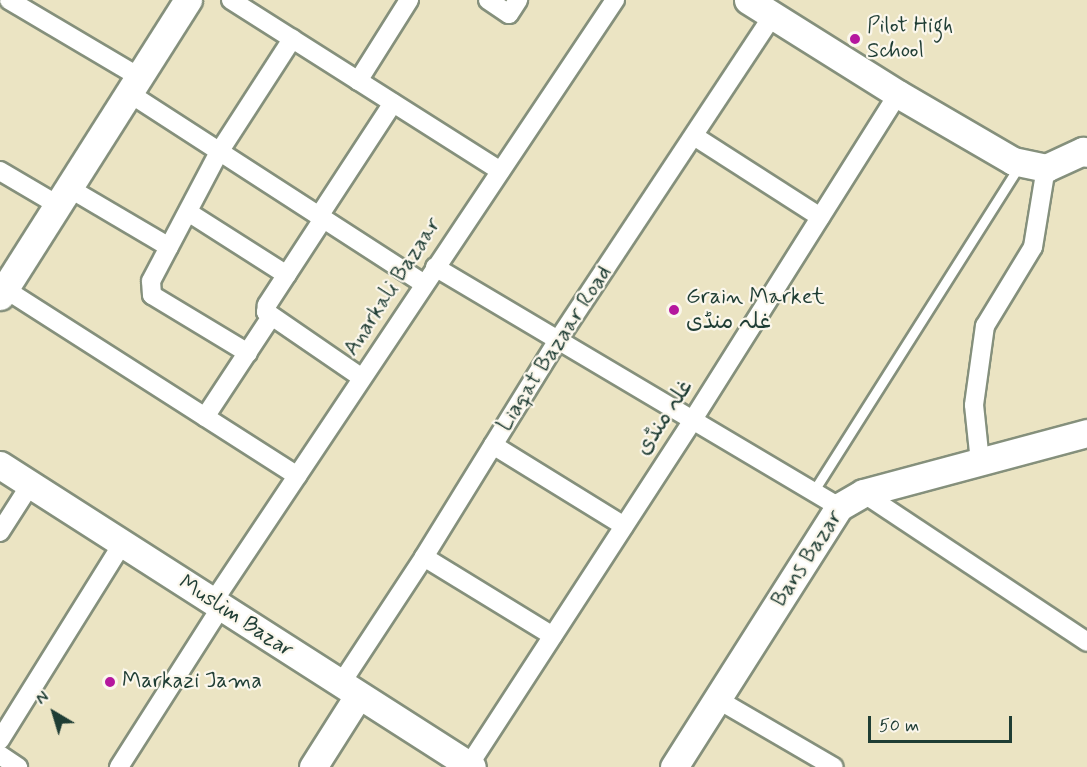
<!DOCTYPE html>
<html>
<head>
<meta charset="utf-8">
<style>
  body { margin:0 }
  #map { position:relative; width:1087px; height:767px; overflow:hidden; background:#ebe4c3; font-family:Mynerve,"Playpen Sans Arabic",sans-serif }
  div>[style] { position:absolute }
  .roads { filter:drop-shadow(2px 0 #85907c) drop-shadow(-2px 0 #85907c) drop-shadow(0 2px #85907c) drop-shadow(0 -2px #85907c) }
  .lane>* { height:9px; margin:-4.5px; padding:0 4.5px; transform-origin:4.5px; border-radius:4.5px; background:#fff }
  .street>* { height:18px; margin:-9px; padding:0 9px; transform-origin:9px; border-radius:9px; background:#fff }
  .secondary>* { height:27px; margin:-13.5px; padding:0 13.5px; transform-origin:13.5px; border-radius:13.5px; background:#fff }
  .dots>* { width:16px; height:16px; translate:-50% -50%; box-sizing:border-box; border:3px solid #fbf7ec; border-radius:50% }
  span { translate:-50% -50%; white-space:nowrap; text-align:center; line-height:1.15; -webkit-text-stroke:4.5px #fbf7ec; paint-order:stroke }
  .poi-label { font-size:22px; color:#1f3d34 }
  .left { translate:0 -50%; text-align:left }
  .street-label { font-size:22px; color:#1f3d34 }
  .north { position:absolute; left:24px; top:683px; width:60px; height:60px; -webkit-text-stroke:4px #fbf7ec; paint-order:stroke; rotate:322deg; font-size:16px; font-weight:700; line-height:24px; text-align:center; color:#1f3d34 }
  .north::after { content:''; display:block; margin:auto; width:21px; height:27px; background:#1f3d34; clip-path:polygon(50% 0,100% 100%,50% 72%,0 100%) }
  .scale { position:absolute; left:868px; top:716px; width:144px; height:27px; box-sizing:border-box; border:3px solid #1f3d34; border-top:0; padding-left:8px; font-size:18px; line-height:21px; white-space:nowrap; color:#1f3d34; -webkit-text-stroke:4px #fbf7ec; paint-order:stroke }
</style>
</head>
<body>
<div id="map">
  <div class="roads">
    <div class="lane">
      <i style="left:813px;top:492px;width:388px;rotate:-57.7deg"></i>
    </div>
    <div class="street">
      <i style="left:9px;top:0;width:151px;rotate:30.6deg"></i>
      <i style="left:231px;top:0;width:319px;rotate:32.4deg"></i>
      <i style="left:488px;top:0;width:25px;rotate:34deg"></i>
      <i style="left:509px;top:14px;width:17px;rotate:-57deg"></i>
      <i style="left:358px;top:81px;width:96px;rotate:-57.8deg"></i>
      <i style="left:129px;top:93px;width:351px;rotate:32.9deg"></i>
      <i style="left:694px;top:136px;width:150px;rotate:32.7deg"></i>
      <i style="left:0;top:171px;width:67px;rotate:30.4deg"></i>
      <i style="left:69px;top:188px;width:116px;rotate:30.5deg"></i>
      <i style="left:188px;top:212px;width:117px;rotate:32.5deg"></i>
      <i style="left:319px;top:216px;width:135px;rotate:-56.8deg"></i>
      <i style="left:323px;top:219px;width:103px;rotate:123.1deg"></i>
      <i style="left:267px;top:305px;width:7px;rotate:98deg"></i>
      <i style="left:266px;top:312px;width:116px;rotate:34.5deg"></i>
      <i style="left:435px;top:267px;width:470px;rotate:30.7deg"></i>
      <i style="left:5px;top:289px;width:347px;rotate:32.6deg"></i>
      <i style="left:248px;top:353px;width:112px;rotate:-148.9deg"></i>
      <i style="left:152px;top:295px;width:14px;rotate:-94deg"></i>
      <i style="left:151px;top:281px;width:146px;rotate:-62.2deg"></i>
      <i style="left:219px;top:152px;width:135px;rotate:-57.1deg"></i>
      <i style="left:205px;top:417px;width:120px;rotate:-56.6deg"></i>
      <i style="left:493px;top:445px;width:154px;rotate:31.7deg"></i>
      <i style="left:980px;top:462px;width:57px;rotate:-96deg"></i>
      <i style="left:974px;top:405px;width:80px;rotate:-82.1deg"></i>
      <i style="left:985px;top:326px;width:92px;rotate:-58.7deg"></i>
      <i style="left:1033px;top:247px;width:80px;rotate:-80.7deg"></i>
      <i style="left:863px;top:493px;width:269px;rotate:33.6deg"></i>
      <i style="left:0;top:532px;width:56px;rotate:-57.4deg"></i>
      <i style="left:424px;top:557px;width:151px;rotate:31.5deg"></i>
      <i style="left:213px;top:602px;width:724px;rotate:-56.27deg"></i>
      <i style="left:340px;top:685px;width:153px;rotate:-56.7deg"></i>
      <i style="left:424px;top:557px;width:255px;rotate:-58.3deg"></i>
      <i style="left:558px;top:340px;width:390px;rotate:-56.5deg"></i>
      <i style="left:717px;top:699px;width:135px;rotate:30.2deg"></i>
      <i style="left:0;top:740px;width:231px;rotate:-58.1deg"></i>
      <i style="left:0;top:755px;width:22px;rotate:34deg"></i>
      <i style="left:469px;top:765px;width:410px;rotate:-57deg"></i>
      <i style="left:692px;top:421px;width:386px;rotate:-57.8deg"></i>
      <i style="left:119px;top:767px;width:190px;rotate:-57.5deg"></i>
    </div>
    <div class="secondary">
      <i style="left:748px;top:0;width:177px;rotate:32.1deg"></i>
      <i style="left:898px;top:94px;width:133px;rotate:30.2deg"></i>
      <i style="left:1013px;top:161px;width:34px;rotate:12deg"></i>
      <i style="left:1046px;top:168px;width:41px;rotate:-24.7deg"></i>
      <i style="left:1083px;top:151px;width:4px;rotate:27deg"></i>
      <i style="left:0;top:296px;width:351px;rotate:-57.6deg"></i>
      <i style="left:0;top:465px;width:560px;rotate:32.61deg"></i>
      <i style="left:313px;top:767px;width:84px;rotate:-57.6deg"></i>
      <i style="left:674px;top:767px;width:308px;rotate:-57.6deg"></i>
      <i style="left:839px;top:507px;width:28px;rotate:-30deg"></i>
      <i style="left:863px;top:493px;width:232px;rotate:-15deg"></i>
    </div>
  </div>
  <div class="dots">
    <i style="left:855px;top:39px;background:#b5179e"></i>
    <i style="left:674px;top:310px;background:#b5179e"></i>
    <i style="left:110px;top:682px;background:#b5179e"></i>
  </div>
  <div class="poi-label">
    <span class="left" style="left:867px;top:39px">Pilot High<br>School</span>
    <span class="left" style="left:686px;top:310px">Grain Market<br>غلہ منڈی</span>
    <span class="left" style="left:122px;top:682px">Markazi Jama</span>
  </div>
  <div class="street-label">
    <span style="left:393px;top:287px;rotate:-57deg">Anarkali Bazaar</span>
    <span style="left:555px;top:349px;rotate:-57deg">Liaqat Bazaar Road</span>
    <span style="left:665px;top:418px;rotate:-57deg">غلہ منڈی</span>
    <span style="left:808px;top:559px;rotate:-57deg">Bans Bazar</span>
    <span style="left:236px;top:617px;rotate:33deg">Muslim Bazar</span>
  </div>
  <div class="north">N</div>
  <div class="scale">50 m</div>
</div>
</body>
</html>
